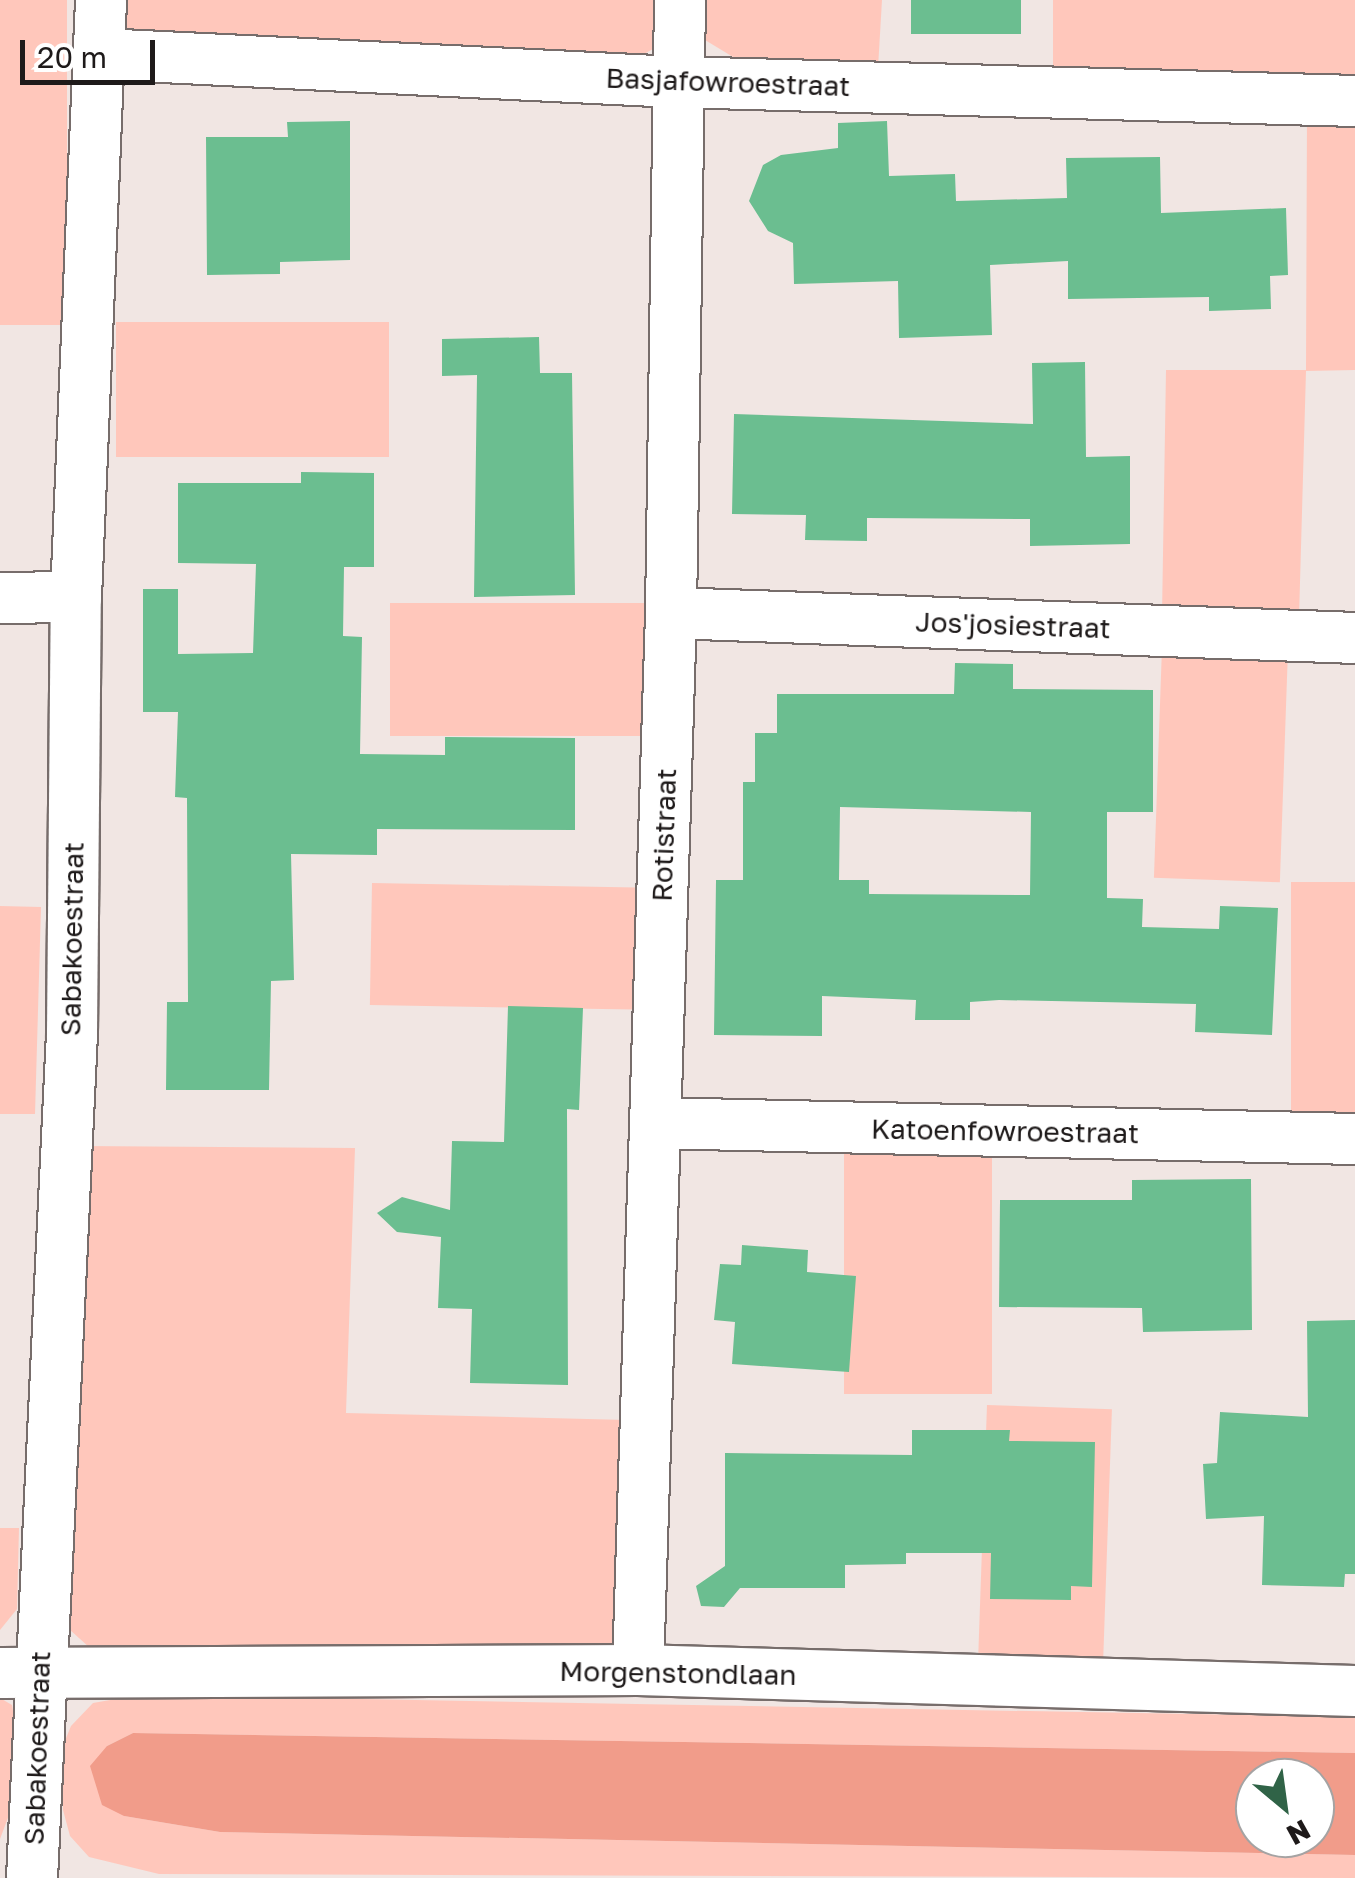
<!DOCTYPE html>
<html>
<head>
<meta charset="utf-8">
<style>
  body { margin:0 }
  #map { position:relative; width:1355px; height:1878px; overflow:hidden; background:#f1e6e3; font-family:"Golos Text",sans-serif }
  div>[style] { position:absolute }
  .green>* { inset:0; background:#ffc7bb; transform-origin:0 0 }
  .water>* { inset:0; background:#f19c8a }
  .building>* { inset:0; background:#6bbe90; transform-origin:0 0 }
  .roads { filter:drop-shadow(2px 0 #776d6b) drop-shadow(-2px 0 #776d6b) drop-shadow(0 2px #776d6b) drop-shadow(0 -2px #776d6b) }
  .minor>* { height:50px; margin:-25px; padding:0 25px; transform-origin:25px; border-radius:25px; background:#fff }
  span { translate:-50% -50%; white-space:nowrap; text-align:center; line-height:1.15; -webkit-text-stroke:9px #fff; paint-order:stroke }
  .street-label { font-size:28px; color:#1e1a1a }
  .north { position:absolute; left:1235px; top:1758px; width:100px; height:100px; box-sizing:border-box; background:#fff; border:2px solid #a5a3a3; border-radius:50%; rotate:151deg; font-size:28px; font-weight:700; line-height:40px; text-align:center; color:#1e1a1a }
  .north::after { content:''; display:block; margin:auto; width:35px; height:45px; background:#306347; clip-path:polygon(50% 0,100% 100%,50% 72%,0 100%) }
  .scale { position:absolute; left:20px; top:40px; width:135px; height:45px; box-sizing:border-box; border:5px solid #1e1a1a; border-top:0; padding-left:12px; font-size:30px; line-height:35px; white-space:nowrap; color:#1e1a1a; -webkit-text-stroke:8px #fff; paint-order:stroke }
</style>
</head>
<body>
<div id="map">
  <div class="green">
    <i style="left:0;top:0;width:67px;height:325px"></i>
    <i style="clip-path:polygon(110px 0,660px 0,653px 49px,633px 60px,144px 45px,123px 29px)"></i>
    <i style="clip-path:polygon(693px 0,882px 0,878px 68px,748px 66px,705px 40px,693px 23px)"></i>
    <i style="left:1053px;top:0;width:302px;height:74px"></i>
    <i style="clip-path:polygon(1307px 112px,1355px 114px,1355px 370px,1306px 371px,1299px 618px,1162px 615px,1166px 370px,1306px 370px)"></i>
    <i style="left:389px;top:322px;width:135px;height:273px;rotate:90deg"></i>
    <i style="left:390px;top:603px;width:273px;height:133px"></i>
    <i style="left:1162px;top:647px;width:126px;height:231px;rotate:2deg"></i>
    <i style="left:1291px;top:882px;width:64px;height:231px"></i>
    <i style="left:372px;top:883px;width:264px;height:122px;rotate:1deg"></i>
    <i style="clip-path:polygon(0 906px,41px 907px,35px 1114px,0 1114px)"></i>
    <i style="left:844px;top:1143px;width:148px;height:251px"></i>
    <i style="clip-path:polygon(80px 1146px,355px 1148px,346px 1413px,627px 1420px,616px 1640px,600px 1662px,100px 1657px,69px 1629px)"></i>
    <i style="left:987px;top:1405px;width:125px;height:268px;rotate:2deg"></i>
    <i style="clip-path:polygon(0 1528px,19px 1528px,17px 1609px,0 1630px)"></i>
    <i style="clip-path:polygon(139px 1695px,1355px 1717px,1355px 1753px,133px 1733px,107px 1746px,124px 1816px,220px 1832px,1355px 1855px,1355px 1878px,159px 1874px,89px 1857px,70px 1836px,63px 1810px,62px 1748px,71px 1726px,93px 1703px)"></i>
    <i style="clip-path:polygon(0 1698px,12px 1705px,16px 1729px,12px 1807px,0 1839px)"></i>
  </div>
  <div class="water">
    <i style="clip-path:polygon(evenodd,133px 1733px,1355px 1753px,1355px 1855px,220px 1832px,124px 1816px,102px 1805px,90px 1766px,107px 1746px,133px 1733px,1255px 1778px,1315px 1778px,1315px 1838px,1255px 1838px,1255px 1778px)"></i>
  </div>
  <div class="building">
    <i style="left:911px;top:0;width:110px;height:34px"></i>
    <i style="clip-path:polygon(350px 121px,350px 260px,280px 262px,280px 274px,207px 275px,206px 137px,288px 137px,287px 122px)"></i>
    <i style="clip-path:polygon(887px 121px,889px 176px,955px 174px,956px 201px,1067px 198px,1066px 158px,1160px 157px,1161px 213px,1286px 208px,1288px 275px,1270px 276px,1271px 309px,1209px 311px,1209px 297px,1068px 299px,1068px 261px,990px 265px,992px 335px,899px 338px,898px 281px,794px 284px,793px 243px,768px 231px,749px 201px,763px 165px,781px 155px,838px 148px,838px 123px)"></i>
    <i style="clip-path:polygon(539px 337px,540px 373px,572px 373px,575px 595px,474px 597px,477px 375px,442px 376px,442px 339px)"></i>
    <i style="clip-path:polygon(1085px 362px,1086px 457px,1130px 456px,1130px 544px,1030px 546px,1030px 519px,867px 518px,867px 541px,805px 540px,806px 515px,732px 514px,734px 414px,1033px 424px,1032px 363px)"></i>
    <i style="clip-path:polygon(301px 472px,374px 473px,374px 567px,344px 567px,343px 636px,362px 637px,360px 754px,445px 755px,445px 737px,575px 738px,575px 830px,377px 829px,377px 855px,291px 854px,294px 980px,271px 981px,269px 1090px,166px 1090px,167px 1002px,188px 1002px,187px 798px,175px 797px,178px 712px,143px 712px,143px 589px,178px 589px,178px 654px,253px 653px,256px 564px,178px 563px,178px 483px,301px 483px)"></i>
    <i style="clip-path:polygon(evenodd,955px 663px,1013px 664px,1013px 689px,1153px 690px,1153px 812px,1107px 812px,1107px 898px,1143px 899px,1142px 927px,1219px 929px,1220px 906px,1278px 908px,1272px 1035px,1195px 1032px,1196px 1004px,999px 1000px,970px 1002px,970px 1020px,915px 1020px,916px 1000px,822px 996px,822px 1036px,714px 1035px,716px 880px,743px 880px,743px 782px,755px 782px,755px 733px,777px 733px,777px 694px,954px 694px,955px 663px,840px 807px,1031px 812px,1030px 895px,869px 894px,869px 880px,839px 880px,840px 807px)"></i>
    <i style="clip-path:polygon(508px 1006px,583px 1008px,579px 1110px,567px 1109px,568px 1385px,470px 1383px,472px 1309px,438px 1308px,441px 1237px,397px 1232px,377px 1213px,402px 1197px,450px 1210px,452px 1141px,504px 1142px)"></i>
    <i style="clip-path:polygon(1251px 1179px,1252px 1330px,1143px 1332px,1142px 1308px,999px 1307px,1000px 1200px,1132px 1200px,1132px 1180px)"></i>
    <i style="clip-path:polygon(742px 1245px,808px 1250px,807px 1272px,856px 1276px,849px 1372px,732px 1364px,735px 1322px,714px 1320px,720px 1264px,741px 1265px)"></i>
    <i style="clip-path:polygon(1355px 1320px,1355px 1574px,1345px 1574px,1344px 1587px,1262px 1585px,1264px 1516px,1206px 1519px,1203px 1464px,1217px 1463px,1220px 1412px,1308px 1417px,1307px 1321px)"></i>
    <i style="clip-path:polygon(912px 1430px,1010px 1430px,1009px 1441px,1095px 1442px,1092px 1587px,1071px 1586px,1071px 1600px,990px 1599px,991px 1553px,906px 1553px,906px 1564px,845px 1565px,845px 1588px,740px 1588px,724px 1607px,701px 1606px,696px 1586px,725px 1566px,725px 1453px,912px 1455px)"></i>
  </div>
  <div class="roads">
    <div class="minor">
      <i style="left:101px;top:54px;width:576px;rotate:2.79deg"></i>
      <i style="left:676px;top:82px;width:679px;rotate:1.6deg"></i>
      <i style="left:0;top:598px;width:76px;rotate:-0.8deg"></i>
      <i style="left:671px;top:613px;width:684px;rotate:2.09deg"></i>
      <i style="left:655px;top:1123px;width:700px;rotate:1.31deg"></i>
      <i style="left:638px;top:1670px;width:1058px;rotate:-88.21deg"></i>
      <i style="left:671px;top:613px;width:613px;rotate:-89.16deg"></i>
      <i style="left:0;top:1673px;width:638px;rotate:-0.27deg"></i>
      <i style="left:638px;top:1670px;width:717px;rotate:1.68deg"></i>
      <i style="left:32px;top:1878px;width:846px;rotate:-87.29deg"></i>
      <i style="left:72px;top:1033px;width:436px;rotate:-89.5deg"></i>
      <i style="left:76px;top:597px;width:598px;rotate:-87.6deg"></i>
    </div>
  </div>
  <div class="street-label">
    <span style="left:728px;top:82px;rotate:2deg">Basjafowroestraat</span>
    <span style="left:1013px;top:625px;rotate:2deg">Jos'josiestraat</span>
    <span style="left:664px;top:835px;rotate:-88deg">Rotistraat</span>
    <span style="left:72px;top:939px;rotate:-89deg">Sabakoestraat</span>
    <span style="left:1005px;top:1131px;rotate:1deg">Katoenfowroestraat</span>
    <span style="left:678px;top:1673px;rotate:1deg">Morgenstondlaan</span>
    <span style="left:37px;top:1748px;rotate:-88deg">Sabakoestraat</span>
  </div>
  <div class="north">N</div>
  <div class="scale">20 m</div>
</div>
</body>
</html>
